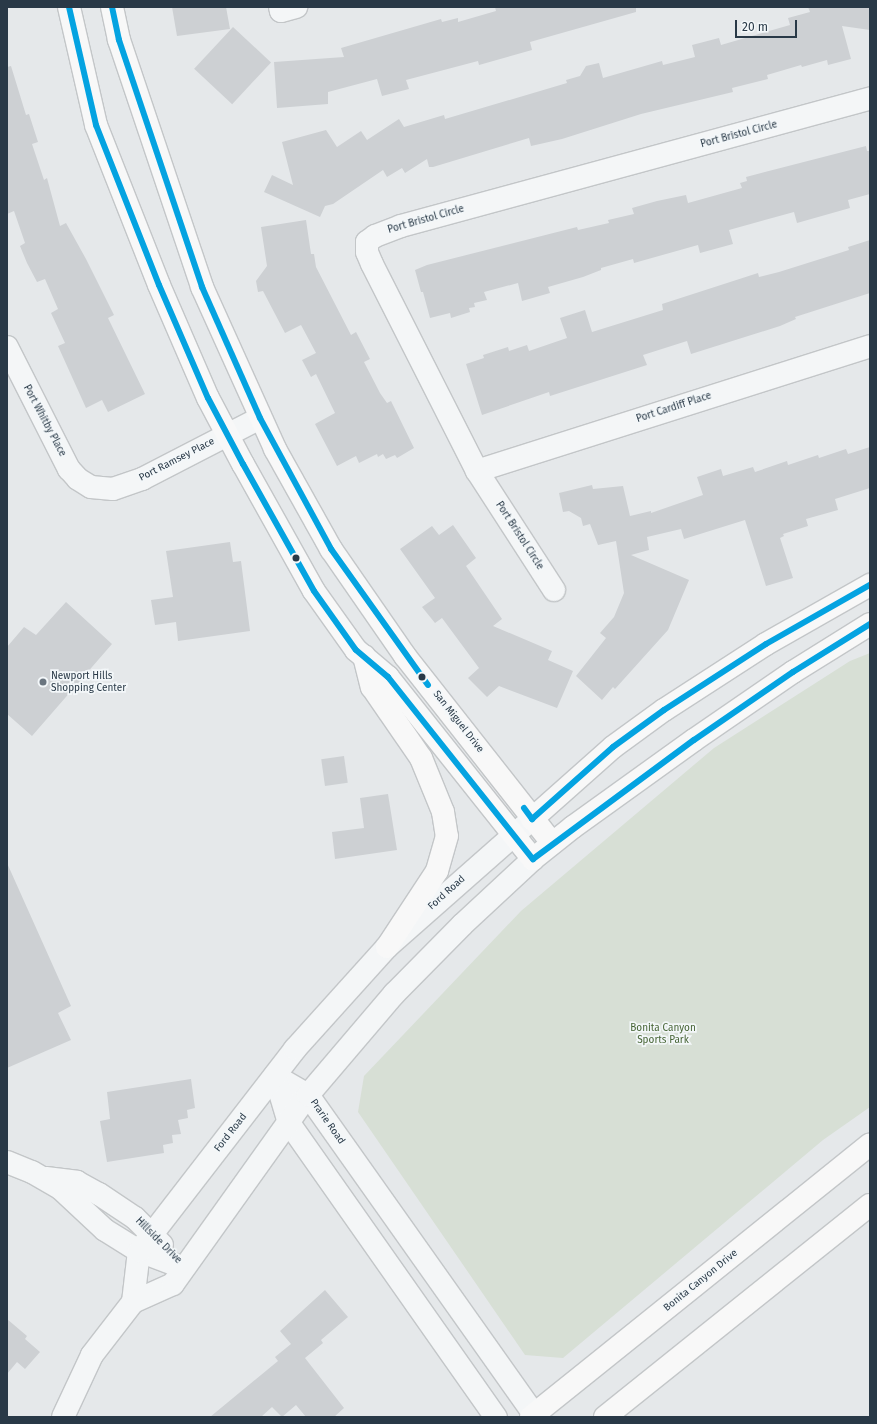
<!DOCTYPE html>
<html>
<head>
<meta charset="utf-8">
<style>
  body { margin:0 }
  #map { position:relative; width:877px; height:1424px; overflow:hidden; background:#e5e8ea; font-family:"Fira Sans",sans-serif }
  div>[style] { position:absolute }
  .green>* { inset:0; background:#d7dfd5 }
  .building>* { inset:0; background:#cdd0d3; transform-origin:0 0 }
  .roads { filter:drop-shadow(1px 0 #c3c6c8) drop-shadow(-1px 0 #c3c6c8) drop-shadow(0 1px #c3c6c8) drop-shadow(0 -1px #c3c6c8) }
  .minor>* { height:22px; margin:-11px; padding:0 11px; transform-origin:11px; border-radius:11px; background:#f4f6f7 }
  .major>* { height:22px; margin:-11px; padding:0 11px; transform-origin:11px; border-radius:11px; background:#f8f8f8 }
  .bus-1>* { height:6px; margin:-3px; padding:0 3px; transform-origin:3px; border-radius:3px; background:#04a3e1 }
  .dots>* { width:11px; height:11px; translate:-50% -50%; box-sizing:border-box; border:2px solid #f3f7f9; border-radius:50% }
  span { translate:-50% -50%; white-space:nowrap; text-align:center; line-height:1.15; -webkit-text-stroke:3.5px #f3f7f9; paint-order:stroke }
  .street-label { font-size:10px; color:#293947 }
  .poi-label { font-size:10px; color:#293947 }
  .left { translate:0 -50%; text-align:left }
  .park-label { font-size:10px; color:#466435 }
  .frame { position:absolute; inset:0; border:8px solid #293947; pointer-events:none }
  .scale { position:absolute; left:735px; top:20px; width:62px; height:18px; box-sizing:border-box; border:2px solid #293947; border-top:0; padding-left:5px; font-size:12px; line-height:14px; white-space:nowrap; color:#293947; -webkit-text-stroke:3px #f3f7f9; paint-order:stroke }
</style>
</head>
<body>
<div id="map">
  <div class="green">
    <i style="clip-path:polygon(870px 653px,870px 1107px,823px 1140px,563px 1358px,525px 1355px,358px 1112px,364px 1076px,521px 911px,714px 748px,850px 661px)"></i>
  </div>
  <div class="building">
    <i style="clip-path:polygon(172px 7px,226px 7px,230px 29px,177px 36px)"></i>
    <i style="clip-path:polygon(495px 7px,636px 7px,636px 12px,530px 42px,532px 50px,479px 65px,478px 61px,406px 80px,409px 89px,382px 96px,377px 79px,328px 92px,328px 104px,277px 108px,274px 62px,344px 57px,341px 48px,441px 19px,442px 22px,458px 18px,458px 22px,496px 11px)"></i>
    <i style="clip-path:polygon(808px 7px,870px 7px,870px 30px,842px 26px,851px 59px,828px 65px,827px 60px,802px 67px,801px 65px,767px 75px,768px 79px,732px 88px,733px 92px,641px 114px,562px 139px,531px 146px,529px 138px,433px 167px,429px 167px,427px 159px,405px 173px,402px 168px,387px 177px,383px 170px,333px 204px,325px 206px,320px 217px,264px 192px,272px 175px,293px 185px,282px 142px,326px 130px,337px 147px,361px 131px,367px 140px,399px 119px,404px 127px,444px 115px,445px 119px,567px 83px,566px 80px,580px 76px,586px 66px,599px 63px,603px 78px,662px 61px,663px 65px,695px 57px,692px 45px,719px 38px,721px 45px,790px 25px,788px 18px,810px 12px)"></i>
    <i style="left:233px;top:27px;width:52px;height:57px;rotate:43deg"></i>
    <i style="clip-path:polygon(11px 66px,26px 115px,29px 114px,38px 142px,32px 144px,44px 180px,47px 178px,60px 226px,66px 223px,86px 259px,114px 315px,108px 318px,145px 394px,108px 412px,102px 400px,86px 408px,58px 346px,65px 343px,51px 313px,58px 309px,45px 279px,37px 282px,27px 263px,20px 246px,25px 243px,14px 211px,7px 214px,7px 67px)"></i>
    <i style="clip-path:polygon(866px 146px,867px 151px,870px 151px,870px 194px,848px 200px,850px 208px,797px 223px,794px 212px,729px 230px,733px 244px,700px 253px,698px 245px,634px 263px,633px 259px,601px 268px,601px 270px,583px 277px,548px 287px,550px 293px,522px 301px,518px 283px,484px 292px,487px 300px,474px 303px,475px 307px,469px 308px,470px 312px,451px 318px,450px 313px,430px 318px,423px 292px,421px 292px,415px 270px,427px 265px,577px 227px,578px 230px,609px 223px,608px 220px,634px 214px,632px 208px,657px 201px,686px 195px,688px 203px,742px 188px,740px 183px,747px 181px,746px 177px)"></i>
    <i style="clip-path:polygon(306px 220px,311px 254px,314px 254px,316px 267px,351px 335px,356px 332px,370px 359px,364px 362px,380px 393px,387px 403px,391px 401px,414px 448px,397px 458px,395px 455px,386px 459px,383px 454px,378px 457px,377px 454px,359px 463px,356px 456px,337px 466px,315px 424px,335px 413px,316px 374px,311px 377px,302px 360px,316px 353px,301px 325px,285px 333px,263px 291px,258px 292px,256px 281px,267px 266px,261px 227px)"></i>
    <i style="clip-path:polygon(870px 240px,870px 293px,795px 317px,796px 319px,780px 326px,691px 354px,687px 341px,643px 355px,647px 365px,550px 396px,549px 392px,482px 415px,466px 364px,484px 358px,483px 355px,508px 347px,509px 351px,527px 345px,529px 351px,567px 338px,560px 318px,585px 310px,592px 332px,663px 310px,662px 304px,758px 273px,759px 277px,779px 272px,849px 250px,848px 247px)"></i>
    <i style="clip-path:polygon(870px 447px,870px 488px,835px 499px,838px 510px,806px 519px,808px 526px,783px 534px,784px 536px,780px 538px,793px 578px,766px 586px,745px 520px,684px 539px,681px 529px,647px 537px,649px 550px,631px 555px,689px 580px,668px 630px,615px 689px,613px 687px,602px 700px,576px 676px,606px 638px,600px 633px,614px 617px,624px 593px,616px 541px,598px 545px,590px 524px,583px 526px,581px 518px,569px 511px,563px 512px,559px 493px,592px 485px,593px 489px,623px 486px,630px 516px,651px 511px,651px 513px,703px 495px,697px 477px,721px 469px,723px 476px,753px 467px,755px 472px,787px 461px,788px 465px,818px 455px,819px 458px,846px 449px,848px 454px)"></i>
    <i style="clip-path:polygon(453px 525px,476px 558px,466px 566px,502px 619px,493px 626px,552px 651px,548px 660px,573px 671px,557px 708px,499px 686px,487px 697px,468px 678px,479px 668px,442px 618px,435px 623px,422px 607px,435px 598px,400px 549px,432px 526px,439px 535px)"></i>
    <i style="clip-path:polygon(230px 542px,233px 562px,241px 561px,250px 631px,178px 641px,176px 622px,155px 625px,151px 600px,173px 597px,166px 551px)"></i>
    <i style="clip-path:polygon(66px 602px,112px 644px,32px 736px,7px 714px,7px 647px,24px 627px,36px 635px)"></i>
    <i style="left:344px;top:756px;width:27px;height:23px;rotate:82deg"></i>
    <i style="clip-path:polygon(388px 794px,397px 850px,335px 859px,332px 832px,364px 828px,360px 798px)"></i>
    <i style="clip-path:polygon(7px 863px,71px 1006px,58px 1013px,71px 1040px,7px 1068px)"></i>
    <i style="clip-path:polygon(191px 1079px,195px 1108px,187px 1110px,188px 1118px,178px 1120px,181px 1134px,172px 1135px,173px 1143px,163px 1145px,164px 1153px,107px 1162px,100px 1121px,110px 1119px,107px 1092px)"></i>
    <i style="clip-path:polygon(325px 1290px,348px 1317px,321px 1340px,323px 1343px,305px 1358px,344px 1408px,334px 1417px,306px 1417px,296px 1405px,282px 1417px,272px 1407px,261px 1417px,210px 1417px,278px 1361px,275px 1357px,291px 1344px,280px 1331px)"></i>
    <i style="clip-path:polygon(7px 1319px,27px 1336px,25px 1339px,40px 1352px,25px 1369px,17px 1362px,7px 1374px)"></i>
  </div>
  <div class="roads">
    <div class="minor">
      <i style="left:280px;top:7px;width:4px;rotate:76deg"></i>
      <i style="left:281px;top:11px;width:16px;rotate:-15deg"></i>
      <i style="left:7px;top:347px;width:137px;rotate:63.1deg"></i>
      <i style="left:69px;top:469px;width:13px;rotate:48deg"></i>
      <i style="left:78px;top:479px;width:15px;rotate:32deg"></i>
      <i style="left:91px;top:487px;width:22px;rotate:5deg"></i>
      <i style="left:113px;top:489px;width:31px;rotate:-19deg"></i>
      <i style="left:142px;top:479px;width:133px;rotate:-27.3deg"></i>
      <i style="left:477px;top:471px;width:412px;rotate:-17.6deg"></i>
      <i style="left:554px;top:590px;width:142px;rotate:-122.9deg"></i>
      <i style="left:477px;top:471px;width:232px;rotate:-116.9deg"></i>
      <i style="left:372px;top:264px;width:13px;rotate:-113deg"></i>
      <i style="left:367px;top:252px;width:10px;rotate:-90deg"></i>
      <i style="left:367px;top:242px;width:10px;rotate:-37deg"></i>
      <i style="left:375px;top:236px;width:28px;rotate:-21deg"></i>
      <i style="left:401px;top:226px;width:486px;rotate:-15.2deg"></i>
      <i style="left:275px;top:1076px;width:38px;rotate:30deg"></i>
      <i style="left:308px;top:1095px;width:395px;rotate:54.7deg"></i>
      <i style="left:275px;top:1076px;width:49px;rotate:73.4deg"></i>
      <i style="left:289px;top:1123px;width:360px;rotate:54.9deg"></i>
      <i style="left:7px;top:1162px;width:27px;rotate:22deg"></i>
      <i style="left:32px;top:1172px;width:34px;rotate:30deg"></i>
      <i style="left:61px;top:1189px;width:60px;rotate:43deg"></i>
      <i style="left:105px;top:1230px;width:40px;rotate:32deg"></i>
      <i style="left:139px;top:1251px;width:48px;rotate:20.7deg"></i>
      <i style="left:46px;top:1178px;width:31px;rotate:7deg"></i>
      <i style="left:77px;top:1182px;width:25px;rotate:29deg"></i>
      <i style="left:99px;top:1194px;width:43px;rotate:33.7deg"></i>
      <i style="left:135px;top:1218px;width:38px;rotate:45deg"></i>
      <i style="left:133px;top:1302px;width:51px;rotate:-83.3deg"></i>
      <i style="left:139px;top:1251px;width:255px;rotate:-52.3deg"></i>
      <i style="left:295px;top:1049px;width:137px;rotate:-48deg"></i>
      <i style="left:387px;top:947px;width:193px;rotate:-41.4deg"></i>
      <i style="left:63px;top:1417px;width:68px;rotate:-64.9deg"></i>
      <i style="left:92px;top:1355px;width:67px;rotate:-52.3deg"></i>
      <i style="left:133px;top:1302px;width:44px;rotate:-24.2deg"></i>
      <i style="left:173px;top:1284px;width:232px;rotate:-54.5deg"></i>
      <i style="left:308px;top:1095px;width:133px;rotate:-49.6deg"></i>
      <i style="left:394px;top:994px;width:97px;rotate:-45.4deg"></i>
      <i style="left:462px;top:925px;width:97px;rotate:-42.9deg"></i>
    </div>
    <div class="major">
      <i style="left:69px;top:7px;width:121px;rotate:77.1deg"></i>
      <i style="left:96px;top:125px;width:172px;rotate:68.5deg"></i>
      <i style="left:159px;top:285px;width:123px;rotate:66.6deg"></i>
      <i style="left:208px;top:398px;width:75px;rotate:62.1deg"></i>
      <i style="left:243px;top:464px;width:145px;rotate:60.8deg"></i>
      <i style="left:314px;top:591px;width:72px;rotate:54.6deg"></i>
      <i style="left:356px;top:650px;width:42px;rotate:40.2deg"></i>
      <i style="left:388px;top:677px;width:233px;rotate:51.5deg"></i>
      <i style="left:533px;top:859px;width:51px;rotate:-38.7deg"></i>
      <i style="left:573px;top:827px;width:149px;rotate:-35.7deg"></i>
      <i style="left:694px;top:740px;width:120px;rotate:-34.5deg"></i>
      <i style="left:793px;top:672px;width:91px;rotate:-31.9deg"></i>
      <i style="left:112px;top:7px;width:34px;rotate:78deg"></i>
      <i style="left:119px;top:40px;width:261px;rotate:71.4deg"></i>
      <i style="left:202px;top:287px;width:178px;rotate:65.7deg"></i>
      <i style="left:275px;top:449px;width:115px;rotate:60.8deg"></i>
      <i style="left:331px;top:549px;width:130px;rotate:55.3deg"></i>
      <i style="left:405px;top:656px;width:238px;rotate:51.8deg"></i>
      <i style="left:364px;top:656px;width:32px;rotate:76deg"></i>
      <i style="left:372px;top:687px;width:86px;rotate:55.4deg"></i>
      <i style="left:421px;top:758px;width:58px;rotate:67.8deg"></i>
      <i style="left:443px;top:812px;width:24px;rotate:81deg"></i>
      <i style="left:447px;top:836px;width:36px;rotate:106deg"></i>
      <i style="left:437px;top:871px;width:91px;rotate:123.3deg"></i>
      <i style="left:532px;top:819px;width:108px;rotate:-41.6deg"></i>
      <i style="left:613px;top:747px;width:63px;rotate:-36deg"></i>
      <i style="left:664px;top:710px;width:121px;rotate:-32.9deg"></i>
      <i style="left:766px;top:644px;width:120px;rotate:-29.6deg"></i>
      <i style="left:531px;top:1417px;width:435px;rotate:-38.8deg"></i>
      <i style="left:605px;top:1417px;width:339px;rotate:-38.7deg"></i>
    </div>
  </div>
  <div class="bus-1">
    <i style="left:69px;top:7px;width:121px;rotate:77.1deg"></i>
    <i style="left:96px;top:125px;width:172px;rotate:68.5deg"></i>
    <i style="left:159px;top:285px;width:123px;rotate:66.6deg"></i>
    <i style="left:208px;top:398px;width:75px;rotate:62.1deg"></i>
    <i style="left:243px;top:464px;width:145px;rotate:60.8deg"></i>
    <i style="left:314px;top:591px;width:72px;rotate:54.6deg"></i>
    <i style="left:356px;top:650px;width:42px;rotate:40.2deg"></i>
    <i style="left:388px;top:677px;width:233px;rotate:51.5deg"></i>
    <i style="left:533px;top:859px;width:200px;rotate:-36.5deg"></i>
    <i style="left:694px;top:740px;width:120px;rotate:-34.5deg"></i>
    <i style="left:793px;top:672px;width:91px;rotate:-31.9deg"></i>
    <i style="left:112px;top:7px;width:34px;rotate:78deg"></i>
    <i style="left:119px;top:40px;width:261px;rotate:71.4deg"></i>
    <i style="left:202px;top:287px;width:143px;rotate:66.1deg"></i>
    <i style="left:260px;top:418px;width:149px;rotate:61.5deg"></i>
    <i style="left:331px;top:549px;width:167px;rotate:54.5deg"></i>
    <i style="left:524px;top:808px;width:14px;rotate:54deg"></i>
    <i style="left:532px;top:819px;width:108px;rotate:-41.6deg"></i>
    <i style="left:613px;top:747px;width:63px;rotate:-36deg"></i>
    <i style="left:664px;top:710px;width:121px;rotate:-32.9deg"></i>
    <i style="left:766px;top:644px;width:120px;rotate:-29.6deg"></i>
  </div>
  <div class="dots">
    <i style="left:296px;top:558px;background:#293947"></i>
    <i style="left:422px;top:677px;background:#293947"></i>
    <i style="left:43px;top:682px;background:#6b7680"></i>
  </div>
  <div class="street-label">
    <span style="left:739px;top:135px;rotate:-15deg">Port Bristol Circle</span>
    <span style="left:426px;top:220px;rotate:-16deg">Port Bristol Circle</span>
    <span style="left:674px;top:408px;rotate:-18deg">Port Cardiff Place</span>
    <span style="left:44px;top:421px;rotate:62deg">Port Whitby Place</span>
    <span style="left:177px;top:460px;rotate:-27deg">Port Ramsey Place</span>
    <span style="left:519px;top:536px;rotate:57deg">Port Bristol Circle</span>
    <span style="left:458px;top:722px;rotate:52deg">San Miguel Drive</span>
    <span style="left:447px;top:893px;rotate:-42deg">Ford Road</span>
    <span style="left:327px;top:1122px;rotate:55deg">Prarie Road</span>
    <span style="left:231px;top:1133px;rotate:-52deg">Ford Road</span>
    <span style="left:158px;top:1241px;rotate:45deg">Hillside Drive</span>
    <span style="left:701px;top:1281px;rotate:-39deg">Bonita Canyon Drive</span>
  </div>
  <div class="poi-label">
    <span class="left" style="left:51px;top:682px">Newport Hills<br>Shopping Center</span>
  </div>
  <div class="park-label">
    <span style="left:663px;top:1034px">Bonita Canyon<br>Sports Park</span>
  </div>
  <div class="frame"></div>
  <div class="scale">20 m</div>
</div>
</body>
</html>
